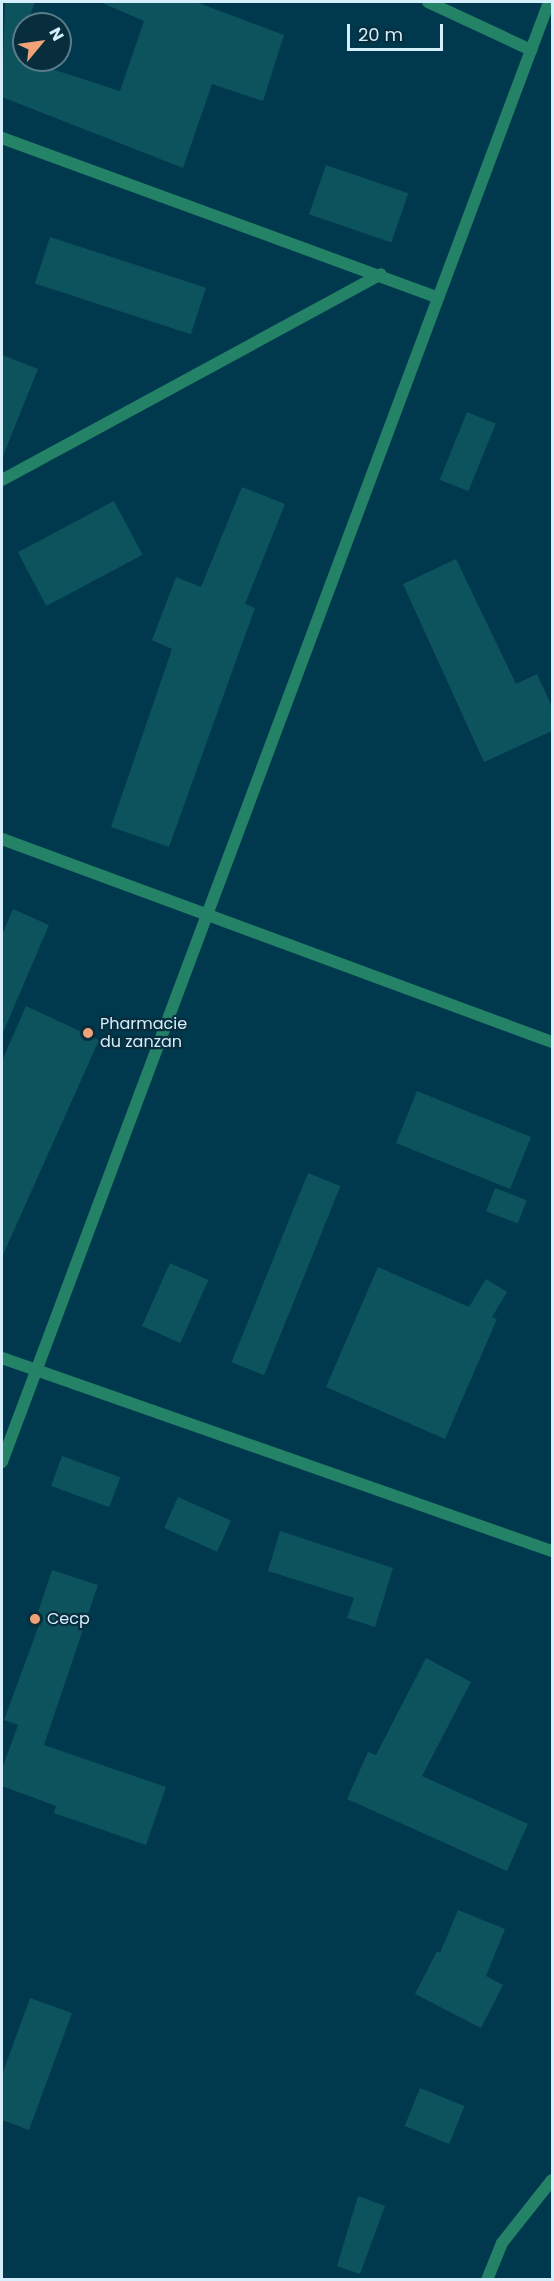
<!DOCTYPE html>
<html>
<head>
<meta charset="utf-8">
<style>
  body { margin:0 }
  #map { position:relative; width:554px; height:2281px; overflow:hidden; background:#00394e; font-family:Poppins,sans-serif }
  div>[style] { position:absolute }
  .building>* { inset:0; background:#0c535d; transform-origin:0 0 }
  .service>* { height:12px; margin:-6px; padding:0 6px; transform-origin:6px; border-radius:6px; background:#248267 }
  .minor>* { height:12px; margin:-6px; padding:0 6px; transform-origin:6px; border-radius:6px; background:#248267 }
  .dots>* { width:16px; height:16px; translate:-50% -50%; box-sizing:border-box; border:3px solid #082e3d; border-radius:50% }
  span { translate:-50% -50%; white-space:nowrap; text-align:center; line-height:1.15; -webkit-text-stroke:4.5px #082e3d; paint-order:stroke }
  .poi-label { font-size:16px; color:#d4eefb }
  .left { translate:0 -50%; text-align:left }
  .frame { position:absolute; inset:0; border:3px solid #d4eefb; pointer-events:none }
  .north { position:absolute; left:12px; top:12px; width:60px; height:60px; box-sizing:border-box; background:#082e3d; border:2px solid #5a7b89; border-radius:50%; rotate:61deg; font-size:16px; font-weight:700; line-height:24px; text-align:center; color:#d4eefb }
  .north::after { content:''; display:block; margin:auto; width:21px; height:27px; background:#f0a378; clip-path:polygon(50% 0,100% 100%,50% 72%,0 100%) }
  .scale { position:absolute; left:347px; top:24px; width:96px; height:27px; box-sizing:border-box; border:3px solid #d4eefb; border-top:0; padding-left:8px; font-size:18px; line-height:21px; white-space:nowrap; color:#d4eefb; -webkit-text-stroke:4px #082e3d; paint-order:stroke }
</style>
</head>
<body>
<div id="map">
  <div class="building">
    <i style="clip-path:polygon(5px 2px,35px 2px,16px 54px,24px 60px,120px 91px,144px 21px,100px 2px,196px 2px,284px 35px,263px 101px,212px 84px,183px 168px,2px 97px)"></i>
    <i style="left:326px;top:165px;width:87px;height:52px;rotate:19deg"></i>
    <i style="left:50px;top:237px;width:164px;height:49px;rotate:18deg"></i>
    <i style="clip-path:polygon(2px 355px,38px 369px,3px 456px,2px 456px)"></i>
    <i style="left:467px;top:412px;width:31px;height:73px;rotate:22deg"></i>
    <i style="clip-path:polygon(242px 487px,285px 504px,245px 604px,255px 608px,169px 847px,111px 827px,172px 649px,152px 640px,176px 577px,201px 587px)"></i>
    <i style="left:114px;top:501px;width:61px;height:109px;rotate:62deg"></i>
    <i style="clip-path:polygon(456px 559px,516px 684px,537px 674px,552px 707px,552px 731px,484px 762px,403px 584px)"></i>
    <i style="clip-path:polygon(13px 909px,49px 925px,2px 1035px,2px 935px)"></i>
    <i style="clip-path:polygon(26px 1006px,99px 1040px,2px 1257px,2px 1061px)"></i>
    <i style="left:417px;top:1091px;width:123px;height:56px;rotate:22deg"></i>
    <i style="left:308px;top:1173px;width:35px;height:204px;rotate:22deg"></i>
    <i style="left:495px;top:1188px;width:34px;height:25px;rotate:21deg"></i>
    <i style="left:170px;top:1263px;width:42px;height:69px;rotate:24deg"></i>
    <i style="clip-path:polygon(378px 1267px,469px 1307px,486px 1279px,507px 1292px,492px 1317px,497px 1319px,445px 1439px,326px 1387px)"></i>
    <i style="left:62px;top:1456px;width:62px;height:32px;rotate:20deg"></i>
    <i style="left:178px;top:1497px;width:58px;height:34px;rotate:24deg"></i>
    <i style="clip-path:polygon(280px 1531px,393px 1568px,375px 1627px,347px 1618px,354px 1598px,268px 1571px)"></i>
    <i style="clip-path:polygon(52px 1570px,98px 1585px,44px 1745px,166px 1787px,146px 1845px,54px 1813px,56px 1806px,2px 1786px,2px 1769px,18px 1725px,4px 1720px,39px 1625px,34px 1624px)"></i>
    <i style="clip-path:polygon(426px 1658px,471px 1682px,422px 1776px,528px 1824px,507px 1871px,347px 1799px,368px 1752px,376px 1755px)"></i>
    <i style="clip-path:polygon(458px 1910px,505px 1929px,486px 1976px,503px 1985px,481px 2028px,415px 1994px,437px 1951px,440px 1953px)"></i>
    <i style="clip-path:polygon(30px 1998px,72px 2013px,29px 2130px,2px 2120px,2px 2075px)"></i>
    <i style="left:420px;top:2088px;width:48px;height:41px;rotate:22deg"></i>
    <i style="clip-path:polygon(358px 2196px,385px 2206px,360px 2274px,337px 2266px)"></i>
  </div>
  <div class="service">
    <i style="left:428px;top:2px;width:114px;rotate:25deg"></i>
  </div>
  <div class="minor">
    <i style="left:2px;top:138px;width:462px;rotate:20.1deg"></i>
    <i style="left:2px;top:480px;width:431px;rotate:-28.5deg"></i>
    <i style="left:2px;top:839px;width:586px;rotate:20.26deg"></i>
    <i style="left:2px;top:1358px;width:583px;rotate:19.34deg"></i>
    <i style="left:2px;top:1462px;width:1559px;rotate:-69.46deg"></i>
    <i style="left:487px;top:2280px;width:40px;rotate:-68deg"></i>
    <i style="left:502px;top:2243px;width:80px;rotate:-51.6deg"></i>
  </div>
  <div class="dots">
    <i style="left:88px;top:1033px;background:#f0a378"></i>
    <i style="left:35px;top:1619px;background:#f0a378"></i>
  </div>
  <div class="poi-label">
    <span class="left" style="left:100px;top:1033px">Pharmacie<br>du zanzan</span>
    <span class="left" style="left:47px;top:1619px">Cecp</span>
  </div>
  <div class="frame"></div>
  <div class="north">N</div>
  <div class="scale">20 m</div>
</div>
</body>
</html>
